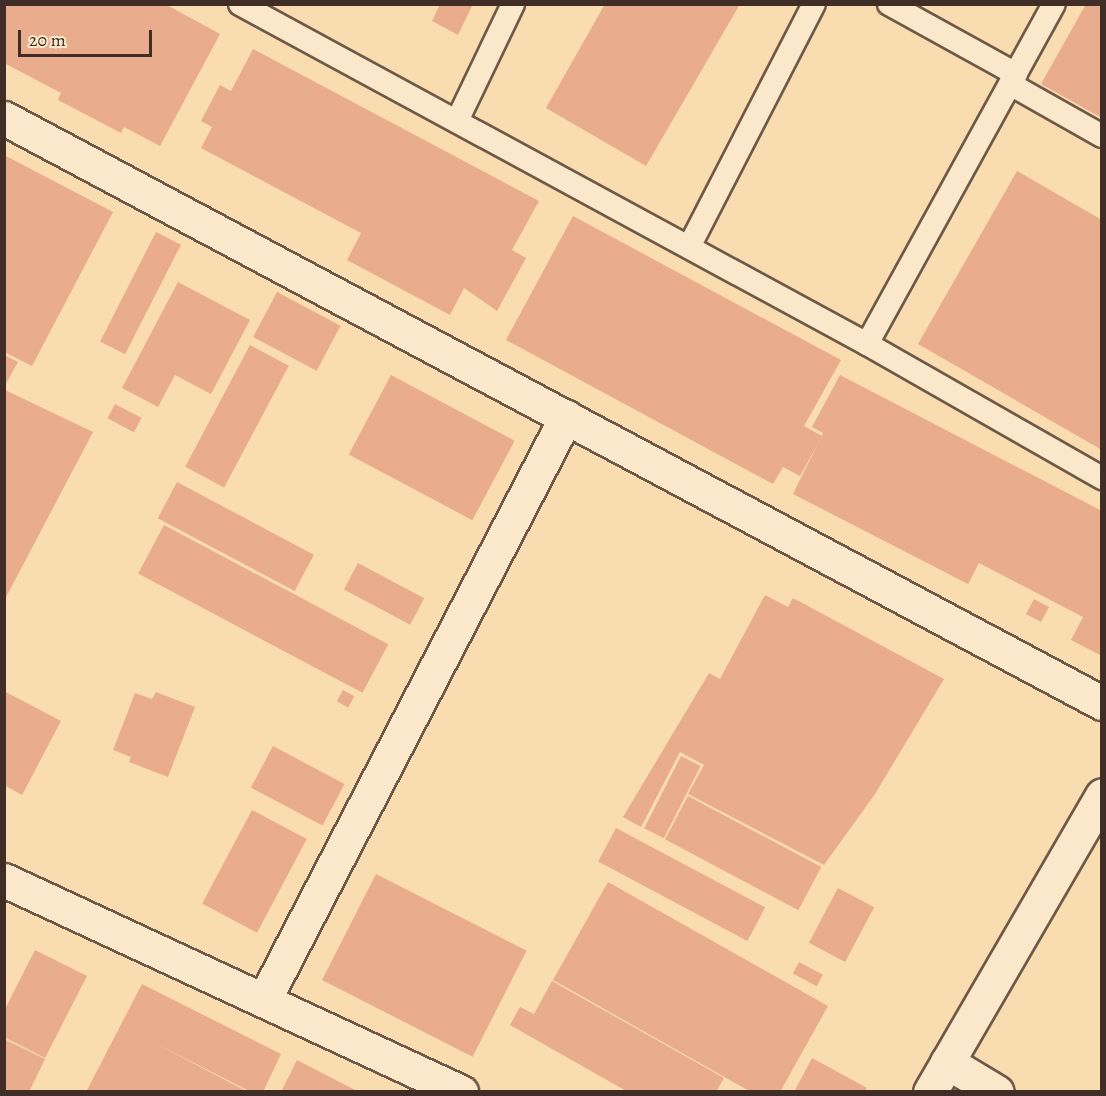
<!DOCTYPE html>
<html>
<head>
<meta charset="utf-8">
<style>
  body { margin:0 }
  #map { position:relative; width:1106px; height:1096px; overflow:hidden; background:#f9dcaf; font-family:Alegreya,serif }
  div>[style] { position:absolute }
  .building>* { inset:0; background:#e9ac8c; transform-origin:0 0 }
  .roads { filter:drop-shadow(2px 0 #6e5948) drop-shadow(-2px 0 #6e5948) drop-shadow(0 2px #6e5948) drop-shadow(0 -2px #6e5948) }
  .service>* { height:22px; margin:-11px; padding:0 11px; transform-origin:11px; border-radius:11px; background:#fbe8cb }
  .minor>* { height:33px; margin:-16.5px; padding:0 16.5px; transform-origin:16.5px; border-radius:16.5px; background:#fbe8cb }
  .tertiary>* { height:33px; margin:-16.5px; padding:0 16.5px; transform-origin:16.5px; border-radius:16.5px; background:#fbe8cb }
  span { translate:-50% -50%; white-space:nowrap; text-align:center; line-height:1.15; -webkit-text-stroke:6px #fbe8cb; paint-order:stroke }
  .frame { position:absolute; inset:0; border:6px solid #3f2d26; pointer-events:none }
  .scale { position:absolute; left:18px; top:30px; width:134px; height:27px; box-sizing:border-box; border:3px solid #3f2d26; border-top:0; padding-left:8px; font-size:18px; line-height:21px; white-space:nowrap; color:#3f2d26; -webkit-text-stroke:4px #fbe8cb; paint-order:stroke }
</style>
</head>
<body>
<div id="map">
  <div class="building">
    <i style="clip-path:polygon(4px 4px,165px 4px,220px 34px,160px 146px,124px 127px,121px 133px,58px 100px,61px 93px,4px 63px)"></i>
    <i style="clip-path:polygon(440px 4px,473px 4px,458px 35px,432px 21px)"></i>
    <i style="clip-path:polygon(605px 4px,740px 4px,646px 166px,546px 108px)"></i>
    <i style="clip-path:polygon(1086px 4px,1102px 4px,1102px 118px,1041px 84px)"></i>
    <i style="clip-path:polygon(253px 49px,539px 201px,512px 250px,526px 258px,497px 311px,464px 288px,450px 315px,347px 260px,361px 233px,201px 148px,212px 127px,201px 121px,220px 85px,231px 91px)"></i>
    <i style="clip-path:polygon(4px 155px,113px 212px,32px 366px,4px 352px)"></i>
    <i style="clip-path:polygon(1017px 171px,1102px 220px,1102px 450px,918px 344px)"></i>
    <i style="clip-path:polygon(573px 216px,841px 360px,804px 426px,822px 436px,800px 476px,783px 467px,773px 484px,506px 340px)"></i>
    <i style="left:156px;top:232px;width:28px;height:123px;rotate:27deg"></i>
    <i style="clip-path:polygon(178px 282px,250px 320px,211px 394px,175px 375px,158px 407px,122px 388px)"></i>
    <i style="left:277px;top:292px;width:72px;height:51px;rotate:28deg"></i>
    <i style="left:250px;top:345px;width:44px;height:138px;rotate:28deg"></i>
    <i style="clip-path:polygon(4px 355px,18px 362px,4px 387px)"></i>
    <i style="left:391px;top:375px;width:140px;height:90px;rotate:28deg"></i>
    <i style="clip-path:polygon(840px 375px,1102px 511px,1102px 656px,1071px 640px,1083px 617px,979px 563px,968px 584px,793px 494px,823px 433px,812px 427px)"></i>
    <i style="clip-path:polygon(5px 390px,93px 432px,4px 601px,4px 392px)"></i>
    <i style="left:115px;top:404px;width:30px;height:16px;rotate:28deg"></i>
    <i style="left:177px;top:482px;width:155px;height:41px;rotate:28deg"></i>
    <i style="left:164px;top:525px;width:254px;height:55px;rotate:28deg"></i>
    <i style="left:358px;top:563px;width:75px;height:30px;rotate:28deg"></i>
    <i style="clip-path:polygon(765px 595px,788px 607px,793px 598px,944px 679px,875px 794px,824px 865px,688px 794px,704px 765px,680px 752px,641px 827px,623px 817px,709px 673px,720px 679px)"></i>
    <i style="left:1034px;top:599px;width:17px;height:17px;rotate:28deg"></i>
    <i style="left:343px;top:690px;width:13px;height:13px;rotate:29deg"></i>
    <i style="clip-path:polygon(4px 691px,61px 721px,22px 795px,4px 785px)"></i>
    <i style="clip-path:polygon(156px 692px,195px 707px,168px 777px,129px 762px,131px 757px,113px 750px,135px 693px,152px 699px)"></i>
    <i style="left:273px;top:746px;width:81px;height:47px;rotate:28deg"></i>
    <i style="left:681px;top:756px;width:22px;height:81px;rotate:27deg"></i>
    <i style="left:688px;top:796px;width:151px;height:49px;rotate:28deg"></i>
    <i style="left:252px;top:810px;width:62px;height:106px;rotate:28deg"></i>
    <i style="left:616px;top:828px;width:169px;height:38px;rotate:28deg"></i>
    <i style="left:376px;top:874px;width:169px;height:119px;rotate:27deg"></i>
    <i style="clip-path:polygon(608px 882px,828px 1006px,780px 1092px,751px 1092px,553px 980px)"></i>
    <i style="left:838px;top:888px;width:41px;height:62px;rotate:28deg"></i>
    <i style="clip-path:polygon(35px 950px,87px 976px,45px 1058px,4px 1037px,4px 1011px)"></i>
    <i style="left:799px;top:962px;width:27px;height:13px;rotate:28deg"></i>
    <i style="clip-path:polygon(552px 981px,724px 1078px,716px 1092px,628px 1092px,510px 1025px,520px 1007px,534px 1014px)"></i>
    <i style="clip-path:polygon(142px 984px,281px 1054px,263px 1092px,251px 1092px,149px 1040px,248px 1092px,86px 1092px)"></i>
    <i style="clip-path:polygon(4px 1039px,45px 1059px,29px 1092px,4px 1092px)"></i>
    <i style="clip-path:polygon(812px 1058px,867px 1088px,864px 1092px,794px 1092px)"></i>
    <i style="clip-path:polygon(297px 1060px,359px 1092px,281px 1092px)"></i>
  </div>
  <div class="roads">
    <div class="service">
      <i style="left:240px;top:4px;width:713px;rotate:28.47deg"></i>
      <i style="left:867px;top:344px;width:271px;rotate:29.7deg"></i>
      <i style="left:889px;top:4px;width:145px;rotate:28.9deg"></i>
      <i style="left:1010px;top:84px;width:106px;rotate:29.5deg"></i>
      <i style="left:457px;top:121px;width:130px;rotate:-64.4deg"></i>
      <i style="left:689px;top:247px;width:273px;rotate:-62.8deg"></i>
      <i style="left:867px;top:344px;width:388px;rotate:-61.2deg"></i>
    </div>
    <div class="minor">
      <i style="left:4px;top:118px;width:1244px;rotate:28.05deg"></i>
      <i style="left:264px;top:1000px;width:657px;rotate:-62.62deg"></i>
      <i style="left:947px;top:1062px;width:58px;rotate:31deg"></i>
      <i style="left:930px;top:1092px;width:343px;rotate:-59.9deg"></i>
    </div>
    <div class="tertiary">
      <i style="left:4px;top:880px;width:504px;rotate:24.89deg"></i>
    </div>
  </div>
  <div class="frame"></div>
  <div class="scale">20 m</div>
</div>
</body>
</html>
